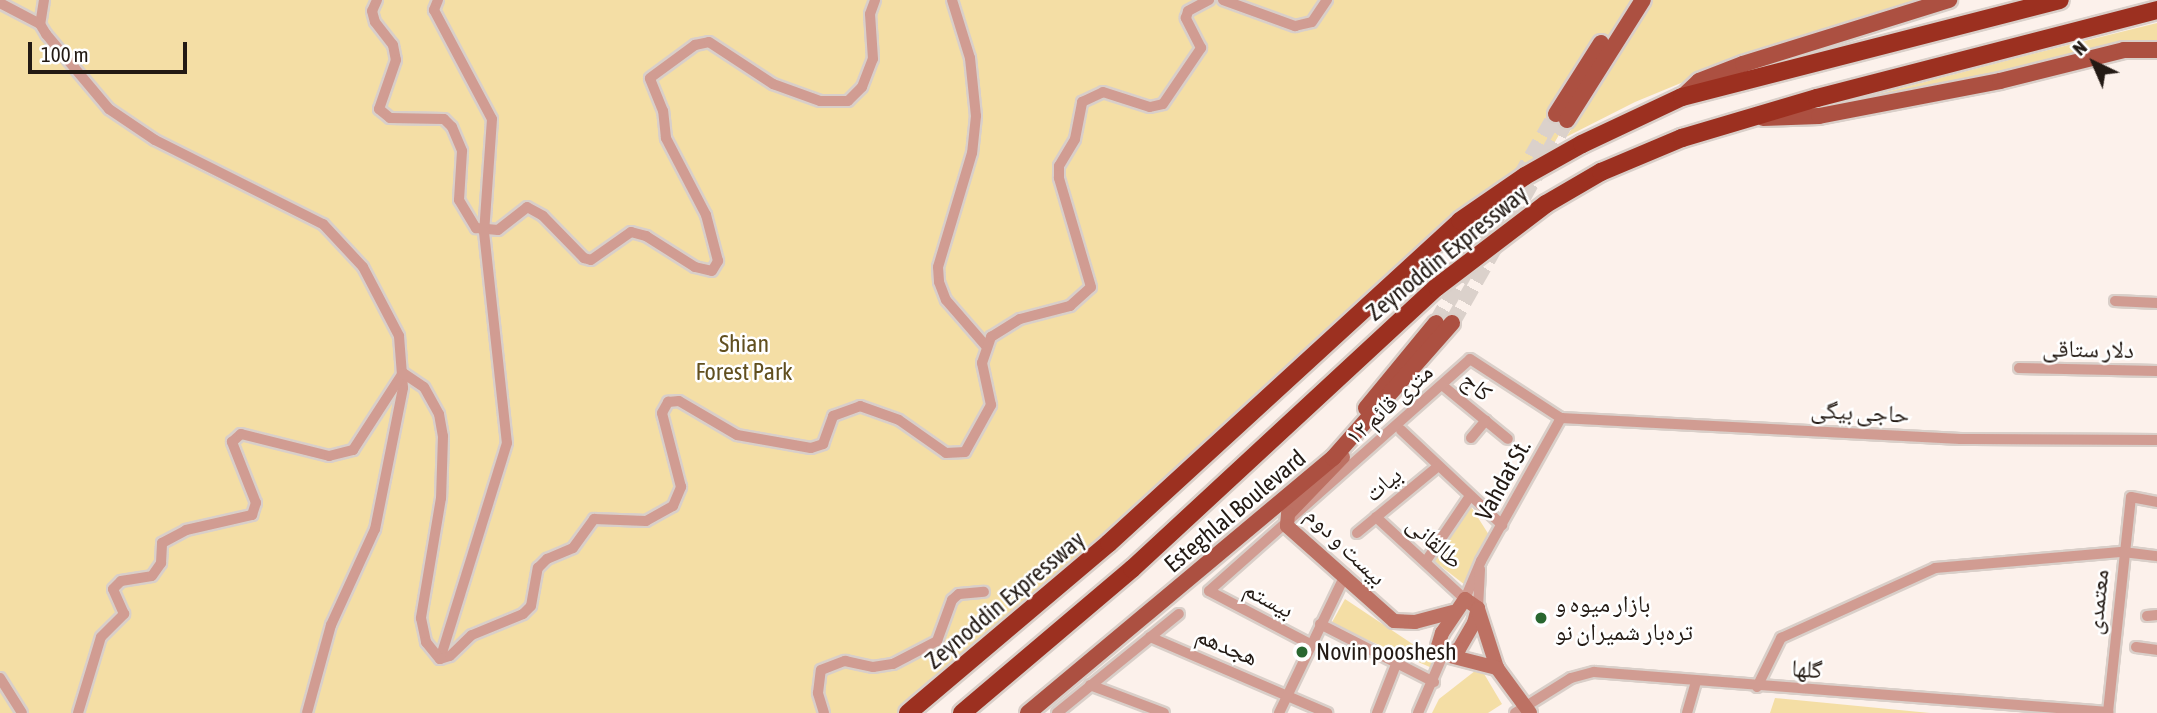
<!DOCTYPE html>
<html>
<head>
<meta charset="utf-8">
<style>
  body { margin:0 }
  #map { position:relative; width:2157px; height:713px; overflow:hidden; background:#fcf1eb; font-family:"Asap Condensed","Noto Naskh Arabic",sans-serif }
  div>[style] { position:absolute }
  .green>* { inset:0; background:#f4dea5 }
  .primary-tunnel>* { height:16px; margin-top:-8px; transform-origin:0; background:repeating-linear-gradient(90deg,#dbd1cb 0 16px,transparent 0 24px) }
  .roads { filter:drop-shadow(2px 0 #d9cfc9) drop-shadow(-2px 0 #d9cfc9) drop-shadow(0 2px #d9cfc9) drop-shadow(0 -2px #d9cfc9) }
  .street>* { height:10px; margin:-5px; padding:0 5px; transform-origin:5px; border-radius:5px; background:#d19c92 }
  .secondary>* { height:14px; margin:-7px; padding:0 7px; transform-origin:7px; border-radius:7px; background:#bd7163 }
  .primary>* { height:16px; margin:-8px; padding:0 8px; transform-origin:8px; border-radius:8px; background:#ac5041 }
  .highway>* { height:18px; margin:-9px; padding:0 9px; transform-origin:9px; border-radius:9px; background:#9c3020 }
  .dots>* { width:19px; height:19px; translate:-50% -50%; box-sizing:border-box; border:4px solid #fff; border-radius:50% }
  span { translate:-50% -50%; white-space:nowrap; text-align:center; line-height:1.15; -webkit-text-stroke:5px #fff; paint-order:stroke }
  .street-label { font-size:24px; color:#231a14 }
  .park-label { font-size:24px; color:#614f1f }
  .poi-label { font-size:24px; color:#231a14 }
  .left { translate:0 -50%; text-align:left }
  .north { position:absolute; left:2059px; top:28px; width:70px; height:70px; -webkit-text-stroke:5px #fff; paint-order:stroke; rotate:316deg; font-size:19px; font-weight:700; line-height:28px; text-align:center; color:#231a14 }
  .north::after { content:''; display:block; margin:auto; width:24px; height:32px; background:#231a14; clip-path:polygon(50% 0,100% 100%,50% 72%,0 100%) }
  .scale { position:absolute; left:28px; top:42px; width:159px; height:32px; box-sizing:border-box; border:4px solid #231a14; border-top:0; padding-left:9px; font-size:21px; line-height:24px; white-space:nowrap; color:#231a14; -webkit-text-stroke:5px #fff; paint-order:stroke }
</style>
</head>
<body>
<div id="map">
  <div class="green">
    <i style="clip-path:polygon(0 0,1933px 0,1710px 71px,1635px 102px,1566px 137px,1573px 127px,1567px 121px,1538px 171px,1477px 213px,912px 713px,0 713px)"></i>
    <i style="clip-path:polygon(2157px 23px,2157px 46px,1817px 110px,2028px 55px)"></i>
    <i style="clip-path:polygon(1470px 505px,1489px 535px,1465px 585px,1433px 560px)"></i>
    <i style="clip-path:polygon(1345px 599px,1435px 659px,1432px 668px,1331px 624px)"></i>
    <i style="clip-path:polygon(1480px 667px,1502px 704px,1488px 713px,1432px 713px,1439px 699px)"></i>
    <i style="clip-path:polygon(1775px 698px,1930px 713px,1770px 713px)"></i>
  </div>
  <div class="primary-tunnel">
    <i style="left:1436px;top:323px;width:241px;rotate:-60.1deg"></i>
    <i style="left:1452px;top:323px;width:233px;rotate:-60.5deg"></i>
  </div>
  <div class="roads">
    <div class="street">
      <i style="left:44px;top:0;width:24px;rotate:99deg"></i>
      <i style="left:40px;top:24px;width:12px;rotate:59deg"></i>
      <i style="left:46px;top:34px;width:98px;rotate:50deg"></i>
      <i style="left:109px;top:109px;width:55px;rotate:34deg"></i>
      <i style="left:155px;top:140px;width:188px;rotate:26.6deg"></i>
      <i style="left:323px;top:224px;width:59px;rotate:47.1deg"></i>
      <i style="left:363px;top:267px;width:78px;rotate:62.4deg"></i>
      <i style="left:399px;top:336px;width:52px;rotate:85.6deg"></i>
      <i style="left:403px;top:388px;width:144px;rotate:101.2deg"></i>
      <i style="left:375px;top:529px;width:106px;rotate:114.6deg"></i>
      <i style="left:331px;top:625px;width:91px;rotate:105.3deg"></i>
      <i style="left:377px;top:0;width:12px;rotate:114deg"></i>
      <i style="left:372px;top:11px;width:11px;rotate:75deg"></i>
      <i style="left:375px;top:22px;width:29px;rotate:52deg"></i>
      <i style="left:393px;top:45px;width:15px;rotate:79deg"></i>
      <i style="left:396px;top:60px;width:52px;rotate:109.1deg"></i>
      <i style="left:379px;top:109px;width:14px;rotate:39deg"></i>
      <i style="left:390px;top:118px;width:54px;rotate:1.1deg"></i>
      <i style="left:444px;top:119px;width:11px;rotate:45deg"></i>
      <i style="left:452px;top:127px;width:26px;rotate:67deg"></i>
      <i style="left:462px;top:151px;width:49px;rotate:93.5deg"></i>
      <i style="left:459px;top:200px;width:33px;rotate:59deg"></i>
      <i style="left:476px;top:228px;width:22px;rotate:5deg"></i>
      <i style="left:498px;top:230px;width:37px;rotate:-38deg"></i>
      <i style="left:527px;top:207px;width:18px;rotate:29deg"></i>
      <i style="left:543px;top:216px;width:59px;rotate:45.7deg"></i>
      <i style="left:584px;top:258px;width:7px;rotate:16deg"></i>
      <i style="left:591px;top:260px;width:49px;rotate:-35deg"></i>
      <i style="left:631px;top:232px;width:16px;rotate:15deg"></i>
      <i style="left:646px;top:236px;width:58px;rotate:32.3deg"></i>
      <i style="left:695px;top:267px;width:17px;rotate:13deg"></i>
      <i style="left:712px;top:271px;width:12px;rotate:-59deg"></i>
      <i style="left:718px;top:261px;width:48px;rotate:-104.6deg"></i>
      <i style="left:706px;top:215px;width:87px;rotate:-117.5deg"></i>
      <i style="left:666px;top:138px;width:27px;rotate:-96deg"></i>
      <i style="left:663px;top:111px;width:35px;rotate:-112deg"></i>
      <i style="left:650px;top:78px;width:56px;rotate:-36.3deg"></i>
      <i style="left:695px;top:45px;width:14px;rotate:-12deg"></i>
      <i style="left:709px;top:42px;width:77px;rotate:33.3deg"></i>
      <i style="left:773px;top:84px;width:50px;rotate:19.9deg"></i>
      <i style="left:820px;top:101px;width:28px"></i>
      <i style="left:848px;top:101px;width:20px;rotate:-45deg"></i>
      <i style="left:862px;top:87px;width:30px;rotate:-69deg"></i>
      <i style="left:873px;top:59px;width:45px;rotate:-93.8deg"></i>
      <i style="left:870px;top:14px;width:15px;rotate:-70deg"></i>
      <i style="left:438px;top:0;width:11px;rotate:112deg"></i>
      <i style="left:434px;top:10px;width:123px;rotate:62deg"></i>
      <i style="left:492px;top:119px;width:113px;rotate:94deg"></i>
      <i style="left:484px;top:232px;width:212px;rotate:83.8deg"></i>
      <i style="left:507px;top:443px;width:226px;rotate:107.2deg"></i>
      <i style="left:952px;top:0;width:61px;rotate:72.8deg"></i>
      <i style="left:970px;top:58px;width:58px;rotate:84.1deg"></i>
      <i style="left:976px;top:116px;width:37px;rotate:96deg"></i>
      <i style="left:972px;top:153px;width:119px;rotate:106.6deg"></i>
      <i style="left:938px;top:267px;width:15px;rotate:86deg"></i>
      <i style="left:939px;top:282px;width:19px;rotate:69deg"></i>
      <i style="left:946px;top:300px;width:61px;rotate:49deg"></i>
      <i style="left:1223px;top:0;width:77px;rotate:19.9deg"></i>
      <i style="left:1295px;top:26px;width:17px;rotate:-13deg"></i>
      <i style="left:1312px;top:22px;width:27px;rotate:-56deg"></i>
      <i style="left:0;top:3px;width:45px;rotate:27.7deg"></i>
      <i style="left:2115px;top:301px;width:42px;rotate:2.7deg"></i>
      <i style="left:2019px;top:368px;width:138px;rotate:1.2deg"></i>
      <i style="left:1442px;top:385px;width:85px;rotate:39.3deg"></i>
      <i style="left:1561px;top:418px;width:400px;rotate:3deg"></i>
      <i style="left:1960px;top:439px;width:197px;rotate:0.3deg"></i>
      <i style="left:1401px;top:430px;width:139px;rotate:43.2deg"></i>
      <i style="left:1471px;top:438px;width:23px;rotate:-50deg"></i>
      <i style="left:1376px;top:517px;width:121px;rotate:42.7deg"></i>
      <i style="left:1465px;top:599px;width:41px;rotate:-67.2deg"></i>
      <i style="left:1481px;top:561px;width:164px;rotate:-60.8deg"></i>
      <i style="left:1357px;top:533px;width:104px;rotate:-39.5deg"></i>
      <i style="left:1426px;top:561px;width:78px;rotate:-55.9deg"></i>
      <i style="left:1478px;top:608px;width:39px;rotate:-87deg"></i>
      <i style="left:2147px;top:616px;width:10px;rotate:-6deg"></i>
      <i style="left:1320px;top:624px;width:128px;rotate:27deg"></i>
      <i style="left:1150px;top:637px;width:193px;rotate:23.2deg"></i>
      <i style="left:1310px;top:644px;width:114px;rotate:-152.3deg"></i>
      <i style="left:1209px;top:591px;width:349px;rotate:-41.6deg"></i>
      <i style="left:1470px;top:359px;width:108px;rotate:33deg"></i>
      <i style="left:2136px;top:647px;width:21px;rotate:8deg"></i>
      <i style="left:0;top:678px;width:41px;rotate:57.8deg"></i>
      <i style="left:1090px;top:685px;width:79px;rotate:20.7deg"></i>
      <i style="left:1757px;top:687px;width:55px;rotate:-63.9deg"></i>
      <i style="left:1781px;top:638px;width:169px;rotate:-24.4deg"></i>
      <i style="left:1935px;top:568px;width:189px;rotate:-4.9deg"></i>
      <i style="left:2123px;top:552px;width:34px;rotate:7deg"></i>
      <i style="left:78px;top:713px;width:79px;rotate:-73.2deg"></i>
      <i style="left:101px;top:637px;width:33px;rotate:-45deg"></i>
      <i style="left:124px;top:614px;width:27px;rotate:-114deg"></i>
      <i style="left:113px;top:589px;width:11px;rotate:-45deg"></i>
      <i style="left:121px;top:581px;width:31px;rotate:-9deg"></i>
      <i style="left:152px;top:576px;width:16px;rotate:-55deg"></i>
      <i style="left:161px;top:563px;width:20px;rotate:-87deg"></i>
      <i style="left:162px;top:543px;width:27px;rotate:-28deg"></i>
      <i style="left:186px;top:530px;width:68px;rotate:-12.8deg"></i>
      <i style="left:252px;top:515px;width:13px;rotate:-72deg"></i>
      <i style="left:256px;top:503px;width:66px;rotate:-111.5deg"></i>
      <i style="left:232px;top:442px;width:12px;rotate:-42deg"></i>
      <i style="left:241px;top:434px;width:91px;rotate:14deg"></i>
      <i style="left:329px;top:456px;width:25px;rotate:-14deg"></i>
      <i style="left:353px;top:450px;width:92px;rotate:-57deg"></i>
      <i style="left:403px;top:373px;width:25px;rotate:34deg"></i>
      <i style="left:424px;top:387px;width:31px;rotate:61deg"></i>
      <i style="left:439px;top:414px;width:22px;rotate:80deg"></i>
      <i style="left:443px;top:436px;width:62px;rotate:91.8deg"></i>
      <i style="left:441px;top:498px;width:122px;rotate:99.5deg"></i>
      <i style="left:421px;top:618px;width:25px;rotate:78deg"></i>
      <i style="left:426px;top:642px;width:22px;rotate:51deg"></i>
      <i style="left:440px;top:659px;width:10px;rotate:-17deg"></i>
      <i style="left:450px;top:656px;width:30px;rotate:-44deg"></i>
      <i style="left:472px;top:635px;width:55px;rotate:-22.4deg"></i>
      <i style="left:523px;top:614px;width:11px;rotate:-45deg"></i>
      <i style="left:531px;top:606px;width:39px;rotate:-80deg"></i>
      <i style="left:538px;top:568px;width:13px;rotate:-45deg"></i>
      <i style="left:547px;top:559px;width:28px;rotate:-23deg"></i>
      <i style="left:573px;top:548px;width:36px;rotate:-54deg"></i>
      <i style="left:594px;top:519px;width:52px;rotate:2.2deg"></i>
      <i style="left:646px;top:521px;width:31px;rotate:-29deg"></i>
      <i style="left:673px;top:506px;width:21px;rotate:-67deg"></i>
      <i style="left:681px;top:487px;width:76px;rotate:-104.4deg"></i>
      <i style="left:662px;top:413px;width:13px;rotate:-61deg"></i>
      <i style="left:668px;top:402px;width:11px;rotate:-5deg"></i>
      <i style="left:679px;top:401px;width:67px;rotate:30.4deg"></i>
      <i style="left:737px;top:435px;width:75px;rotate:10deg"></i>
      <i style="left:811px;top:448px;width:13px;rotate:-18deg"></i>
      <i style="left:823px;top:444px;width:30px;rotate:-70deg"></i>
      <i style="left:833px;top:416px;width:29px;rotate:-20deg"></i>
      <i style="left:860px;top:406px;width:41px;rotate:19.7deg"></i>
      <i style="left:899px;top:420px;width:57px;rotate:35.1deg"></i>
      <i style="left:946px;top:453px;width:19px;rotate:-3deg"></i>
      <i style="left:965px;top:452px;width:54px;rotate:-61deg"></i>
      <i style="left:991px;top:405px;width:43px;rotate:-102.1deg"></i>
      <i style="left:982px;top:363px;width:28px;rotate:-71deg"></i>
      <i style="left:991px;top:337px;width:34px;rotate:-32deg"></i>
      <i style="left:1020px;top:319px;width:52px;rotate:-14.6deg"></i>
      <i style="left:1070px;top:306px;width:28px;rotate:-42deg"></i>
      <i style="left:1091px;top:287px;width:114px;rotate:-106.4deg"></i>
      <i style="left:1059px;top:178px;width:12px;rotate:-90deg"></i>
      <i style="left:1059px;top:166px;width:31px;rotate:-59deg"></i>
      <i style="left:1075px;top:139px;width:38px;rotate:-79deg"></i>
      <i style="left:1082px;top:102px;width:23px;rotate:-25deg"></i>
      <i style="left:1103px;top:92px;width:49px;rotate:17.7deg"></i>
      <i style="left:1150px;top:107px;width:13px;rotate:-13deg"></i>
      <i style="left:1163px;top:104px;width:68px;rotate:-55.8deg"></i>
      <i style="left:1201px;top:48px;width:34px;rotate:-117deg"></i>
      <i style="left:1186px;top:18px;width:7px;rotate:-74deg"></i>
      <i style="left:1188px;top:11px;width:24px;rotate:-28deg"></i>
      <i style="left:824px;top:713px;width:21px;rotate:-107deg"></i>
      <i style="left:818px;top:693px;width:23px;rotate:-83deg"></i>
      <i style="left:821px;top:670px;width:26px;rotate:-21deg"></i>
      <i style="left:845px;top:661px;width:29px;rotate:12deg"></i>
      <i style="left:873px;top:667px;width:20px;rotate:-9deg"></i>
      <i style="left:893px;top:664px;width:50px;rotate:-27.6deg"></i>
      <i style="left:937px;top:641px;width:44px;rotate:-69.9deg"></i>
      <i style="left:952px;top:600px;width:9px;rotate:-41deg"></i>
      <i style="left:959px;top:594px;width:25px;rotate:-5deg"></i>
      <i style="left:1057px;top:713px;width:157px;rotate:-39.1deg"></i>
      <i style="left:1279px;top:713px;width:153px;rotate:-64.4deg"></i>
      <i style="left:1377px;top:713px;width:55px;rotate:-68.6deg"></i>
      <i style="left:1418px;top:713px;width:63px;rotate:-66.7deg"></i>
      <i style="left:1515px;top:713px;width:66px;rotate:-32deg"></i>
      <i style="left:1571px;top:678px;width:24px;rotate:-15deg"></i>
      <i style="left:1594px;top:672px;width:516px;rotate:4.45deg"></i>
      <i style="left:2108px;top:712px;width:216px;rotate:-83.9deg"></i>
      <i style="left:2131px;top:497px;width:26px;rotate:11deg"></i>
      <i style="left:1687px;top:713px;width:33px;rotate:-74deg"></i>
    </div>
    <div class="secondary">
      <i style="left:1343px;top:457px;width:79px;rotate:134deg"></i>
      <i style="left:1288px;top:514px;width:12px;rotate:95deg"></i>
      <i style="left:1287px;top:526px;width:143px;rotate:41.6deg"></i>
      <i style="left:1394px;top:621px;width:21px;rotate:3deg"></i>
      <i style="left:1415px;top:622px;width:39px;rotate:-15deg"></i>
      <i style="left:1465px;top:599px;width:16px;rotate:35deg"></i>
      <i style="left:1478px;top:608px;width:16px;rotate:105deg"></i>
      <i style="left:1474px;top:623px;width:30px;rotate:120deg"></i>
      <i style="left:1459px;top:649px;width:17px;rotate:159deg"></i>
      <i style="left:1443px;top:655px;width:10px;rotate:-119deg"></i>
      <i style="left:1438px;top:646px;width:14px;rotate:-73deg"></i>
      <i style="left:1442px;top:633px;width:41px;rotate:-55.9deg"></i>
      <i style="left:1478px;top:609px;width:62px;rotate:72.1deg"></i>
      <i style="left:1497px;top:668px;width:56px;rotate:53.7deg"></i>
      <i style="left:1450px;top:656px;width:49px;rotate:14.3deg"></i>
    </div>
    <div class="primary">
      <i style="left:1682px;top:97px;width:23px;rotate:-43deg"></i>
      <i style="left:1699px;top:81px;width:47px;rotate:-21.1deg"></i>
      <i style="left:1743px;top:64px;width:216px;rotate:-17.3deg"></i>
      <i style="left:1556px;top:114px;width:84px;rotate:-57.6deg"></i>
      <i style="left:1763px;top:118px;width:56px;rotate:-2deg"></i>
      <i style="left:1819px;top:116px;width:184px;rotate:-10.9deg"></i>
      <i style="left:2000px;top:81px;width:128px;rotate:-14deg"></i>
      <i style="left:2124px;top:50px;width:33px"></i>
      <i style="left:1567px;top:120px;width:142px;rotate:-57.7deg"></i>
      <i style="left:1366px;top:408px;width:110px;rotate:-50.5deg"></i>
      <i style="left:1028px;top:713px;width:398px;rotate:-39.9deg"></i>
      <i style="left:1333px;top:458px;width:180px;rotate:-48.6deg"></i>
    </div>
    <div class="highway">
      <i style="left:908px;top:713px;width:263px;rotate:-40.2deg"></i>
      <i style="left:1109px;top:543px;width:476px;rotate:-42.5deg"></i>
      <i style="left:1460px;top:221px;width:79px;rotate:-34.7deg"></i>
      <i style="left:1525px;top:176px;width:65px;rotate:-29.3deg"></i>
      <i style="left:1582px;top:144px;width:110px;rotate:-25.2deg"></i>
      <i style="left:1682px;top:97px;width:390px;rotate:-14.4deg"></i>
      <i style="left:962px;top:713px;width:223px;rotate:-40.3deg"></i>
      <i style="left:1132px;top:569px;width:415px;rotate:-42.8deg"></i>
      <i style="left:1437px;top:287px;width:137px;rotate:-37.3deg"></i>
      <i style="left:1546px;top:204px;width:64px;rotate:-30.2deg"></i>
      <i style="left:1601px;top:172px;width:88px;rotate:-22.8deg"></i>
      <i style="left:1682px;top:138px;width:141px;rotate:-16.5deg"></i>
      <i style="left:1817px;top:98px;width:351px;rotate:-14.5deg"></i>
    </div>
  </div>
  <div class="dots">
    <i style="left:1541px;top:618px;background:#296730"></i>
    <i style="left:1302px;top:652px;background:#296730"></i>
  </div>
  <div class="street-label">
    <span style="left:1447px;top:253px;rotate:-39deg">Zeynoddin Expressway</span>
    <span style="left:2088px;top:349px;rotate:1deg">دلار ستاقی</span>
    <span style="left:1477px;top:386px;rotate:40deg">کاج</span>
    <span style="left:1389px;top:404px;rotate:-42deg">۱۲ متری قائم</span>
    <span style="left:1860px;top:412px;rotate:3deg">حاجی بیگی</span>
    <span style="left:1503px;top:480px;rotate:-61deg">Vahdat St.</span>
    <span style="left:1383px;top:484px;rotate:-40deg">بیات</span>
    <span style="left:1235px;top:511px;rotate:-40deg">Esteghlal Boulevard</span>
    <span style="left:1435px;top:542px;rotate:42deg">طالقانی</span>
    <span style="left:1346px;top:546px;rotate:44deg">بیست و دوم</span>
    <span style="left:1269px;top:599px;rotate:28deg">بیستم</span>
    <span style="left:1005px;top:600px;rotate:-40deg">Zeynoddin Expressway</span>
    <span style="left:2097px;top:602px;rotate:-84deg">معتمدی</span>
    <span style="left:1227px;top:646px;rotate:23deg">هجدهم</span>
    <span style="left:1807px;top:669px;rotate:4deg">گلها</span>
  </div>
  <div class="park-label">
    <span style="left:744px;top:358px">Shian<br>Forest Park</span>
  </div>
  <div class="poi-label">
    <span class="left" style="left:1555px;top:618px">بازار میوه و<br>تره‌بار شمیران نو</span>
    <span class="left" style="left:1316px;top:652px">Novin pooshesh</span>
  </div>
  <div class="north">N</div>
  <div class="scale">100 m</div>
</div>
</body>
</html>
